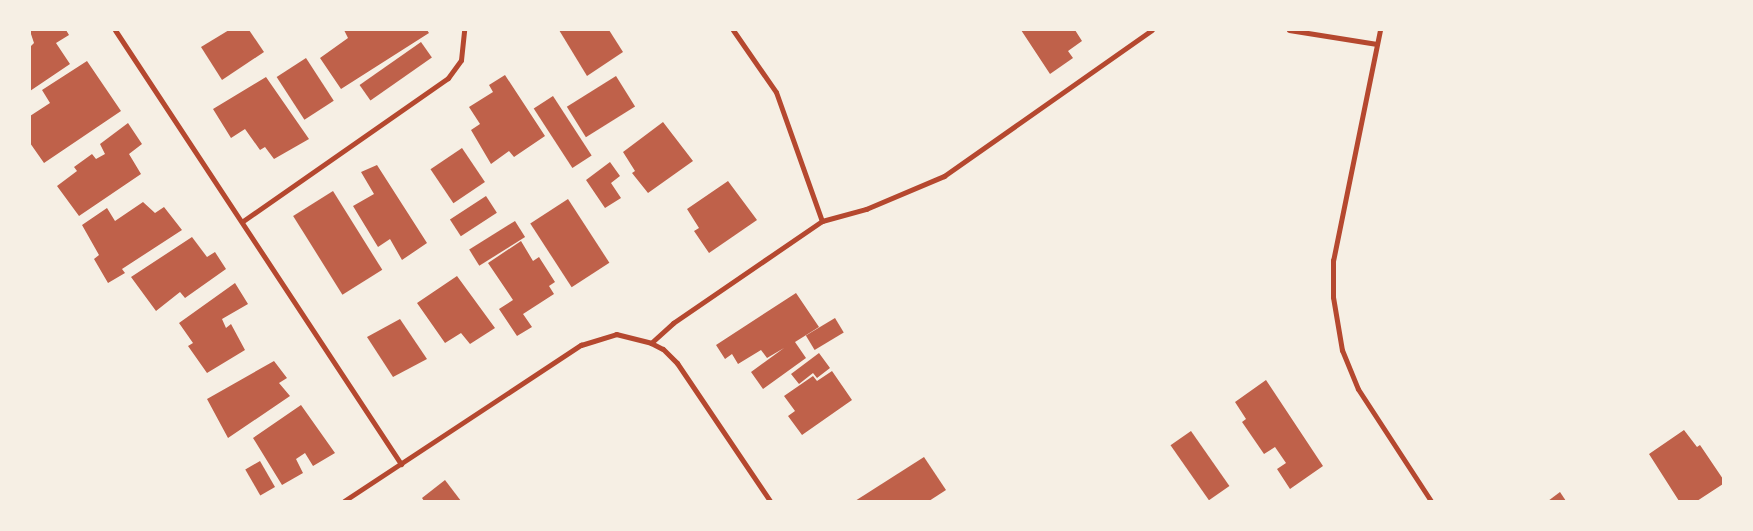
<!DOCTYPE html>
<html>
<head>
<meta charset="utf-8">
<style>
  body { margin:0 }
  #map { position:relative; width:1753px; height:531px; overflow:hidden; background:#f6efe4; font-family:"Exo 2",sans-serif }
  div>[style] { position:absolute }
  .building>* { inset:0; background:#bf614a; transform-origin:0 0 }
  .minor>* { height:5px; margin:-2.5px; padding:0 2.5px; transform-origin:2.5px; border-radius:2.5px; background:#b5482f }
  span { translate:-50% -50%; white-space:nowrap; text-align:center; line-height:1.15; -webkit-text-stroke:4.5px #f6efe4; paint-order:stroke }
  .frame { position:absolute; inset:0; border:31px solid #f6efe4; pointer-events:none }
</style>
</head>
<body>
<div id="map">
  <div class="building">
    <i style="clip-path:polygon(66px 30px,69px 35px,56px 43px,70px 64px,30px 91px,30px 47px,34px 43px,30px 31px)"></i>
    <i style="clip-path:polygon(229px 30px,249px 30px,264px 52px,222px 80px,201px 47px)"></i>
    <i style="clip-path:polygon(344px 30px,427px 30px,429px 33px,341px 89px,320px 58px,348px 38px)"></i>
    <i style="clip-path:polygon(559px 30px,609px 30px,623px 52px,587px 76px)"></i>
    <i style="clip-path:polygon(1021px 30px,1075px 30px,1082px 41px,1068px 51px,1073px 58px,1050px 74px)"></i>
    <i style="left:421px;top:42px;width:19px;height:75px;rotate:55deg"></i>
    <i style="left:306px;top:58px;width:51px;height:35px;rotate:57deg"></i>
    <i style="clip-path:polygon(87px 61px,121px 111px,44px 163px,30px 143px,30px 116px,50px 103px,42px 90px)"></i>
    <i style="clip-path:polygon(505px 75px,545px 136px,514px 157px,509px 151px,491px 164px,471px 130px,480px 124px,469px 107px,493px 92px,489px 85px)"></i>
    <i style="left:616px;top:76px;width:36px;height:58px;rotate:58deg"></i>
    <i style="clip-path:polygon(266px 77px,309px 139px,274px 159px,265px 147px,260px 150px,245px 129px,231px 138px,213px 109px)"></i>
    <i style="left:553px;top:96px;width:71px;height:23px;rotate:57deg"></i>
    <i style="clip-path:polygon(663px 122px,693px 161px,648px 193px,632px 173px,635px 171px,623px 152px)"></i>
    <i style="clip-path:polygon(128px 123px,142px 144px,129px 154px,141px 174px,79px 216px,57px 186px,77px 171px,74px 167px,92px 154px,96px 159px,105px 154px,100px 144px)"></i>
    <i style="left:462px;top:148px;width:41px;height:38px;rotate:56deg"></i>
    <i style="clip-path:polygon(610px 162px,620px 176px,611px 183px,621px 198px,605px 208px,586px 180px)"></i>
    <i style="clip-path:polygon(377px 165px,427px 243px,402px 260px,390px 239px,378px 247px,353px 206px,374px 194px,361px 172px)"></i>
    <i style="clip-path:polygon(728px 181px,757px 220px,709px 253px,694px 231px,699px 228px,687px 209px)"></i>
    <i style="left:333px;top:191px;width:93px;height:47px;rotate:58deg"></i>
    <i style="left:486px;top:196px;width:20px;height:43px;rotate:57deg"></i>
    <i style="left:568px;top:199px;width:76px;height:45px;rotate:57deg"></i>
    <i style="clip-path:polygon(143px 202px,155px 213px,164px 207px,182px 230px,122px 269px,125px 273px,108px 283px,94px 259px,99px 255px,82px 225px,107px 208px,115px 221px)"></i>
    <i style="left:515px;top:221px;width:19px;height:54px;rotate:58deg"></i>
    <i style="clip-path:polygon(192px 237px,207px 257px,215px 252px,226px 269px,185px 298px,180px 292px,156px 311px,131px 277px)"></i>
    <i style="clip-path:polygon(521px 241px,533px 261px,539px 257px,555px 282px,549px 286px,554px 294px,523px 314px,532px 327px,517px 336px,499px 309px,513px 300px,488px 263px)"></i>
    <i style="clip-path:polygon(457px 276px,495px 328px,470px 344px,461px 333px,445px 343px,417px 303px)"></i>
    <i style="clip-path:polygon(235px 283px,248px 304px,222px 319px,226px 328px,231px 324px,245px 350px,207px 373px,188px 346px,193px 343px,179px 323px)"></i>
    <i style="clip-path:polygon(796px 293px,819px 327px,795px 342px,806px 358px,763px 389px,751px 372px,784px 348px,767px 358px,761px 350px,738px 364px,732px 354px,725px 359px,716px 345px)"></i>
    <i style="left:835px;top:318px;width:17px;height:34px;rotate:59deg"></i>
    <i style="clip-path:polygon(400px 319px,427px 359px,393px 377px,367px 337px)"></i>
    <i style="clip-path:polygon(819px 353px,830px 368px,817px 378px,813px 373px,799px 384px,791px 374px)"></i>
    <i style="clip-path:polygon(274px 361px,287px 378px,279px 383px,290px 396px,228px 438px,207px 399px)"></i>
    <i style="clip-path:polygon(832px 371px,852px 400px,802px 435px,788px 416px,795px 411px,784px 396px,813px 376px,817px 381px)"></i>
    <i style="clip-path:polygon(1266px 380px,1323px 466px,1290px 489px,1277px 469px,1286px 463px,1275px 447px,1264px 454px,1242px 422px,1246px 419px,1235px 402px)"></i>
    <i style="clip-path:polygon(301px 405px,335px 453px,313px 466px,305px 453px,296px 459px,303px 473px,282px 485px,253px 438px)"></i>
    <i style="clip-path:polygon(1684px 430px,1697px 447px,1700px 445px,1723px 479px,1723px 484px,1697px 501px,1679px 501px,1649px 454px)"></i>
    <i style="left:1191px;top:431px;width:67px;height:25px;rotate:55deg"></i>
    <i style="clip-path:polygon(924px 457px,946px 490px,929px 501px,855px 501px)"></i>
    <i style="left:260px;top:461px;width:30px;height:17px;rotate:60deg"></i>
    <i style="clip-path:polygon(445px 480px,461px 501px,424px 501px,422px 498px)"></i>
    <i style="clip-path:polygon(1560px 492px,1566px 501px,1548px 501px)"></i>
  </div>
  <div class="minor">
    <i style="left:115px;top:30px;width:520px;rotate:56.62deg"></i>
    <i style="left:733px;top:30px;width:75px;rotate:55.3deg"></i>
    <i style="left:776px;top:92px;width:137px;rotate:70.4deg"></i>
    <i style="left:1289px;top:30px;width:89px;rotate:9deg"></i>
    <i style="left:1380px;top:30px;width:235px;rotate:101.5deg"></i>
    <i style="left:1333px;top:260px;width:37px;rotate:90deg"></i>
    <i style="left:1333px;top:297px;width:54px;rotate:80.4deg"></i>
    <i style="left:1342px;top:350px;width:42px;rotate:67.7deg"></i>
    <i style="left:1358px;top:389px;width:134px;rotate:56.9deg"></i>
    <i style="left:243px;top:221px;width:250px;rotate:-34.9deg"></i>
    <i style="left:448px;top:78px;width:22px;rotate:-54deg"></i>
    <i style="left:461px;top:60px;width:30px;rotate:-84deg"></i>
    <i style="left:651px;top:343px;width:30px;rotate:-42deg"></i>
    <i style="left:673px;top:323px;width:181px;rotate:-34.4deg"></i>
    <i style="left:822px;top:221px;width:46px;rotate:-15.3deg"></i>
    <i style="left:866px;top:209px;width:85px;rotate:-22.9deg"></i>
    <i style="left:944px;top:176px;width:254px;rotate:-35.1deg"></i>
    <i style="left:344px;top:501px;width:284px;rotate:-33.4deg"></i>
    <i style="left:581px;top:345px;width:37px;rotate:-17deg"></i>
    <i style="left:616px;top:334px;width:36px;rotate:14deg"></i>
    <i style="left:651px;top:343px;width:13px;rotate:27deg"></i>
    <i style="left:663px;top:349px;width:20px;rotate:45deg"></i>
    <i style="left:677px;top:363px;width:166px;rotate:56deg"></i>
  </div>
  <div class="frame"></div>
</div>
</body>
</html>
